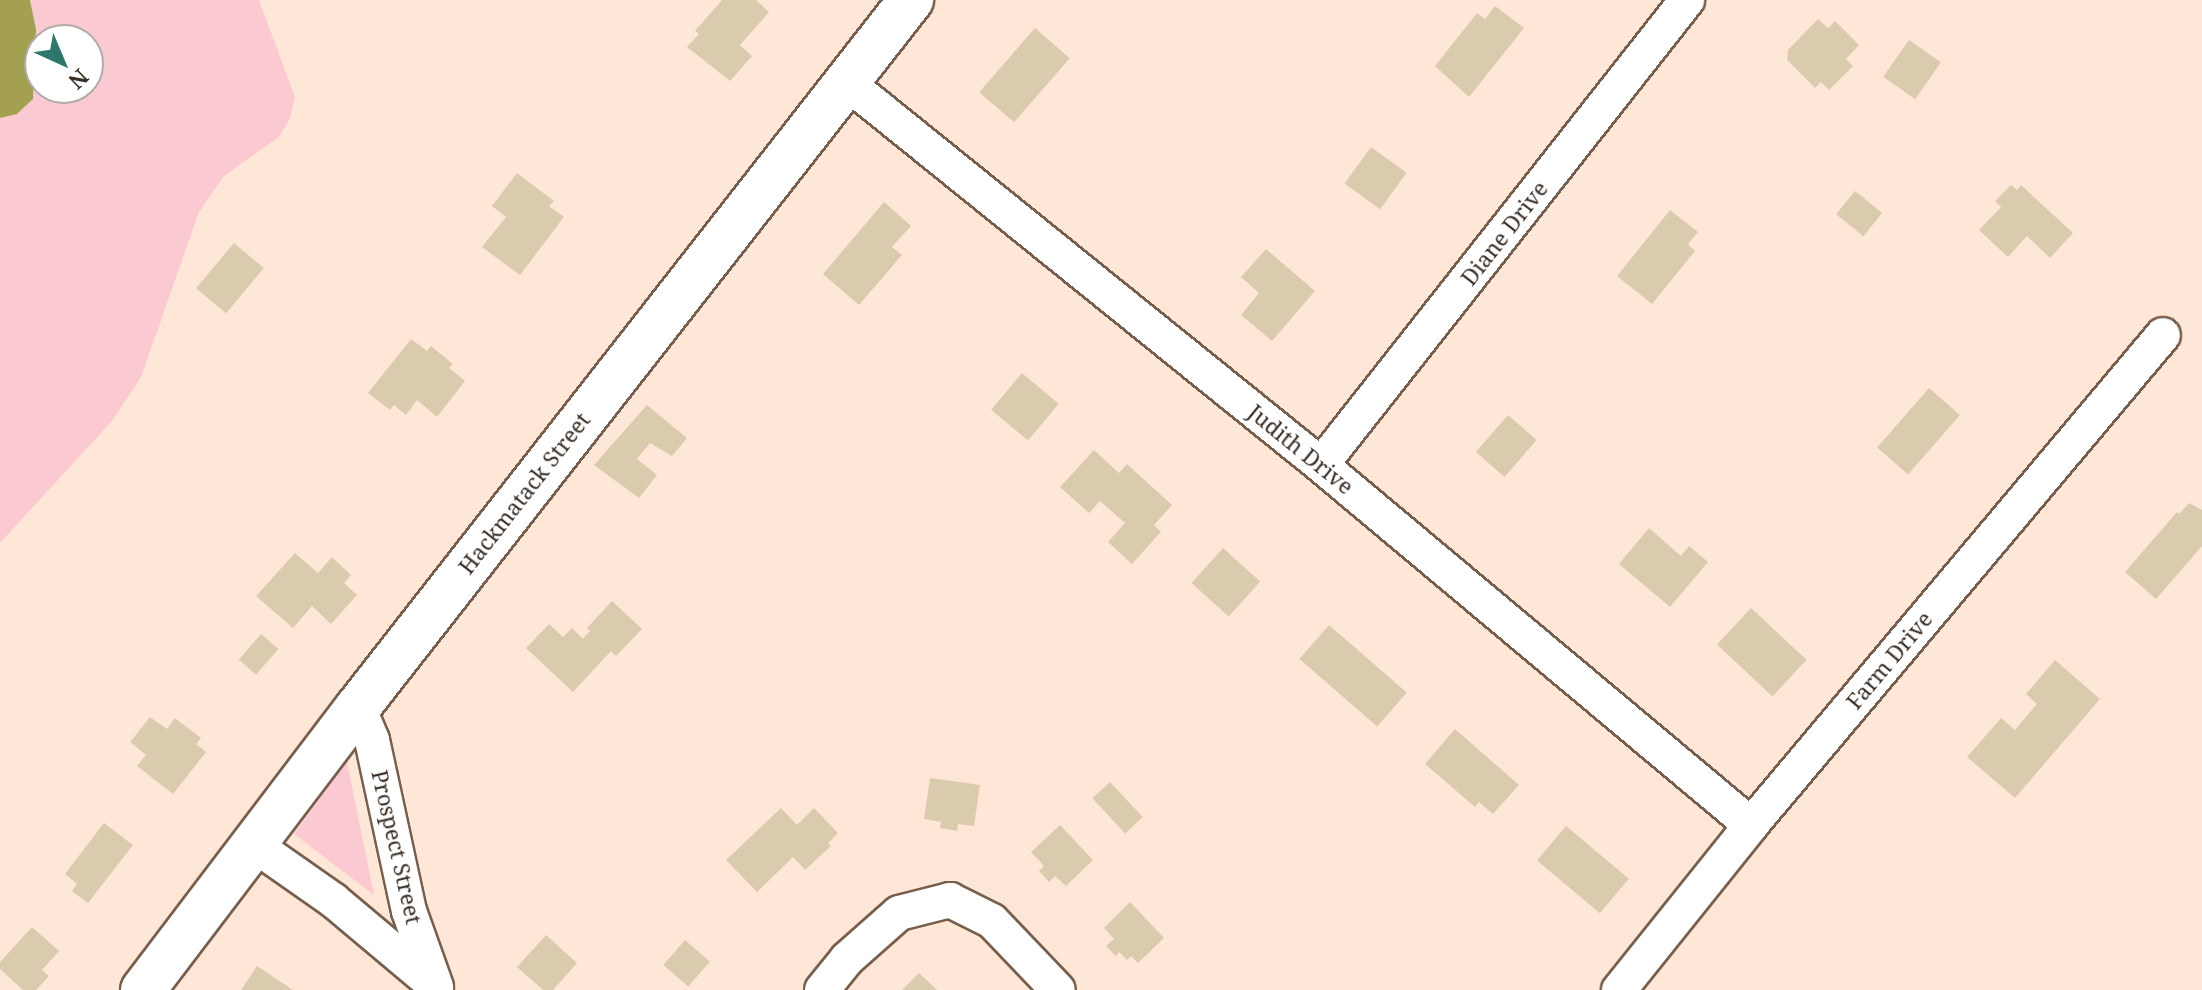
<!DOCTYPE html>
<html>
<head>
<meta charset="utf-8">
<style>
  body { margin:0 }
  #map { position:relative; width:2202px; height:990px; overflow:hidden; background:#ffe7d7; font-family:"Noto Serif",serif }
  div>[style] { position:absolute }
  .green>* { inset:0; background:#fac9d2 }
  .water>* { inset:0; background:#a3a14f }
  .building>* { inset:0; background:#dbcbae; transform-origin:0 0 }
  .roads { filter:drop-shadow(2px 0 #785f4d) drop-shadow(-2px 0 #785f4d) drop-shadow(0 2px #785f4d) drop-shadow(0 -2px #785f4d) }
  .street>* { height:34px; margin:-17px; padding:0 17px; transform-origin:17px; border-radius:17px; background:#fff }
  .secondary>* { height:44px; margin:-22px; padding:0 22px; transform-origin:22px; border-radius:22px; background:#fff }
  span { translate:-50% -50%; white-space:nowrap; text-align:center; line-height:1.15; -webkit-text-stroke:6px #fff; paint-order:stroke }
  .street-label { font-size:22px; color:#392e26 }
  .north { position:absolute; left:24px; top:24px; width:80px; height:80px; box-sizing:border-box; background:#fff; border:2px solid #b0aba8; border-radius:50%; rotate:136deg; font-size:22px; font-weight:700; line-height:32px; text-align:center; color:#392e26 }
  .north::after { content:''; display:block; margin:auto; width:28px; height:36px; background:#2f766d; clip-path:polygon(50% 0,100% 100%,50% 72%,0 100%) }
</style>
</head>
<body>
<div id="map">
  <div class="green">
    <i style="clip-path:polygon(evenodd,30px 0,259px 0,295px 97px,290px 118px,279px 137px,224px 176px,199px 212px,141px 377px,111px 422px,0 543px,0 118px,17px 114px,33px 99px,36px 29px,30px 0,40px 40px,88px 40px,88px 88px,40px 88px,40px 40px)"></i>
    <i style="clip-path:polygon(347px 762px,374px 895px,294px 834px)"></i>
  </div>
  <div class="water">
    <i style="clip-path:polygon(0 0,30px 0,36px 29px,33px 99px,17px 114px,0 118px)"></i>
  </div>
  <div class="building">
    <i style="clip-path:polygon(722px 0,756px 0,769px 12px,740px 45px,752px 56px,730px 81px,687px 47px,699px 34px,695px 31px)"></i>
    <i style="clip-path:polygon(1495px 6px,1524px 28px,1469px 97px,1435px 66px,1477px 13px,1485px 19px)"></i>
    <i style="clip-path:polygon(1818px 19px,1828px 28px,1835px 21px,1859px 45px,1846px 59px,1853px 66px,1829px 90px,1821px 82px,1815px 88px,1787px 60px,1788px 50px)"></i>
    <i style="left:1035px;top:28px;width:46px;height:85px;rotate:41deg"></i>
    <i style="left:1909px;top:40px;width:39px;height:45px;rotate:35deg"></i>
    <i style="left:1371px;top:147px;width:44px;height:45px;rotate:36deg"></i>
    <i style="clip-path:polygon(517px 173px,554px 201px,549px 206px,564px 217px,520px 275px,482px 247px,506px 217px,492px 206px)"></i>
    <i style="clip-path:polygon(2011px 185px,2017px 190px,2021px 185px,2073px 233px,2050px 258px,2027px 236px,2008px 257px,1979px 230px,2001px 207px,1995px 201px)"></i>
    <i style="left:1855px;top:191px;width:35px;height:30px;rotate:39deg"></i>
    <i style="clip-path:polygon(884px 202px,911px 226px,892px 247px,902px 255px,859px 305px,823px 274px)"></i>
    <i style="clip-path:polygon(1670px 210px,1698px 232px,1688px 244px,1695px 251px,1652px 304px,1617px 276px)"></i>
    <i style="left:234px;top:243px;width:39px;height:59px;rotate:40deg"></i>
    <i style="clip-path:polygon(1266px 249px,1315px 291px,1272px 341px,1241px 315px,1259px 293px,1241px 277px)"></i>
    <i style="clip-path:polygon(411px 339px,427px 351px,431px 346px,453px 364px,449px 368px,465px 381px,437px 417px,417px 400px,406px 415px,394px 405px,390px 410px,368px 393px)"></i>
    <i style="left:1022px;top:373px;width:48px;height:48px;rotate:40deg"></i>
    <i style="left:1929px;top:388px;width:41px;height:79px;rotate:41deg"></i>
    <i style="clip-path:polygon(647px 405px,687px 438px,672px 456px,650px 443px,637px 459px,657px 475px,639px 498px,594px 465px)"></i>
    <i style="left:1508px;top:415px;width:38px;height:49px;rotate:41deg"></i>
    <i style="clip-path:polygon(1094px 450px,1119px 473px,1127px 464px,1172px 505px,1154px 525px,1161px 532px,1132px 564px,1108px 542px,1125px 523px,1100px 501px,1089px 513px,1060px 487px)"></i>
    <i style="clip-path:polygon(2189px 503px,2202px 510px,2202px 546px,2156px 599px,2125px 572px,2177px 512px,2179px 514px)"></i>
    <i style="clip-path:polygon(1649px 528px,1681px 556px,1689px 546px,1708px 562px,1670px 607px,1619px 564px)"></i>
    <i style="left:1223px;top:548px;width:50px;height:47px;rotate:42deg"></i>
    <i style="clip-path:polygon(295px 553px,318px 573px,332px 557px,351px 575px,344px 583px,357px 595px,331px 624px,312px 606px,293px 628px,256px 596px)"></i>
    <i style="clip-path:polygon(612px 601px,642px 629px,616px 656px,611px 651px,573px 692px,526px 648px,549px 624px,563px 637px,572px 628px,583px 639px,590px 631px,587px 628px)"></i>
    <i style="left:1751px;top:608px;width:76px;height:50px;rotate:43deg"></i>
    <i style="left:1329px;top:625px;width:103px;height:45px;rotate:41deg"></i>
    <i style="left:261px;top:634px;width:23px;height:34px;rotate:41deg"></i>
    <i style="clip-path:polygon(2055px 660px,2100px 699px,2015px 798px,1967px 757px,2001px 718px,2015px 730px,2037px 704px,2026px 694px)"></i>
    <i style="clip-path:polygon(150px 717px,167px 729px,175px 718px,201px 738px,196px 744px,206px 752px,173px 794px,137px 766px,146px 755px,130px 742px)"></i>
    <i style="clip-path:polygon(1455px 729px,1519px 785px,1493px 814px,1479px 802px,1475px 807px,1425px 764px)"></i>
    <i style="clip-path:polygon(930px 778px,980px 785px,974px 826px,958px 824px,957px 831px,940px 828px,941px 822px,924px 819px)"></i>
    <i style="left:1110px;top:782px;width:48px;height:24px;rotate:47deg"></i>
    <i style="clip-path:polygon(781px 808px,797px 825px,814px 808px,838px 833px,828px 843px,831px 846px,805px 870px,793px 857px,757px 892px,726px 860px)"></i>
    <i style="clip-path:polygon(104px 823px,133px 845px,88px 903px,72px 891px,77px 884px,65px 874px)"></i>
    <i style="clip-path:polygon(1060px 825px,1093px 860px,1066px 886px,1055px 876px,1049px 882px,1039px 871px,1044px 866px,1031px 852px)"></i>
    <i style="left:1566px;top:826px;width:82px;height:45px;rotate:40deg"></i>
    <i style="clip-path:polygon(1130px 902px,1164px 938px,1138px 963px,1131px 956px,1127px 960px,1119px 952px,1116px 956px,1106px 946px,1114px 939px,1104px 928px)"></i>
    <i style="clip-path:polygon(32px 927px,59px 951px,42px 970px,49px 976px,36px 990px,23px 990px,0 969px,0 962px)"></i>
    <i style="clip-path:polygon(546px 935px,577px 963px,553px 990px,543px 990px,517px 967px)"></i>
    <i style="left:685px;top:940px;width:33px;height:33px;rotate:41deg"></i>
    <i style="clip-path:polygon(257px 966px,293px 990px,241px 990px)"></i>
    <i style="clip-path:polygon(919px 973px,937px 990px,902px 990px)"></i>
  </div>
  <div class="roads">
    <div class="street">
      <i style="left:845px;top:81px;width:612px;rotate:38.89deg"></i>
      <i style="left:1321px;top:465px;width:561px;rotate:39.94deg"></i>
      <i style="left:1321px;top:465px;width:592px;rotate:-51.79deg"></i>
      <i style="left:358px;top:707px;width:36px;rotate:67deg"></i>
      <i style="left:372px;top:740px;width:175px;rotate:77.8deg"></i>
      <i style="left:409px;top:911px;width:81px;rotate:70.4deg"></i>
      <i style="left:253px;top:844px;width:98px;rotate:35deg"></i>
      <i style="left:333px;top:900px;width:131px;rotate:40deg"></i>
      <i style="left:822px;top:990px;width:40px;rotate:-51deg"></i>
      <i style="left:847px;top:959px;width:69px;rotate:-41.5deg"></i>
      <i style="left:899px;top:913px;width:53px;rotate:-14.3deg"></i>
      <i style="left:950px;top:900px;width:47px;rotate:26.6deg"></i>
      <i style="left:992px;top:921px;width:95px;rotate:46.3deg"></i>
      <i style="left:1619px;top:990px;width:211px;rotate:-51.3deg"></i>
      <i style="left:1751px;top:825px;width:640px;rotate:-49.94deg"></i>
    </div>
    <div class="secondary">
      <i style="left:143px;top:990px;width:355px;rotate:-52.8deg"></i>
      <i style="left:358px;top:707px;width:898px;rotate:-51.97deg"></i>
    </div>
  </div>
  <div class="street-label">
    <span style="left:1504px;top:233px;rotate:-52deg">Diane Drive</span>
    <span style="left:1301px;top:449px;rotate:39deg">Judith Drive</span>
    <span style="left:524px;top:493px;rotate:-52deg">Hackmatack Street</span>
    <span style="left:1889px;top:660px;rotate:-50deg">Farm Drive</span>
    <span style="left:397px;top:847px;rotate:77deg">Prospect Street</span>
  </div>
  <div class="north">N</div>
</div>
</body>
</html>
